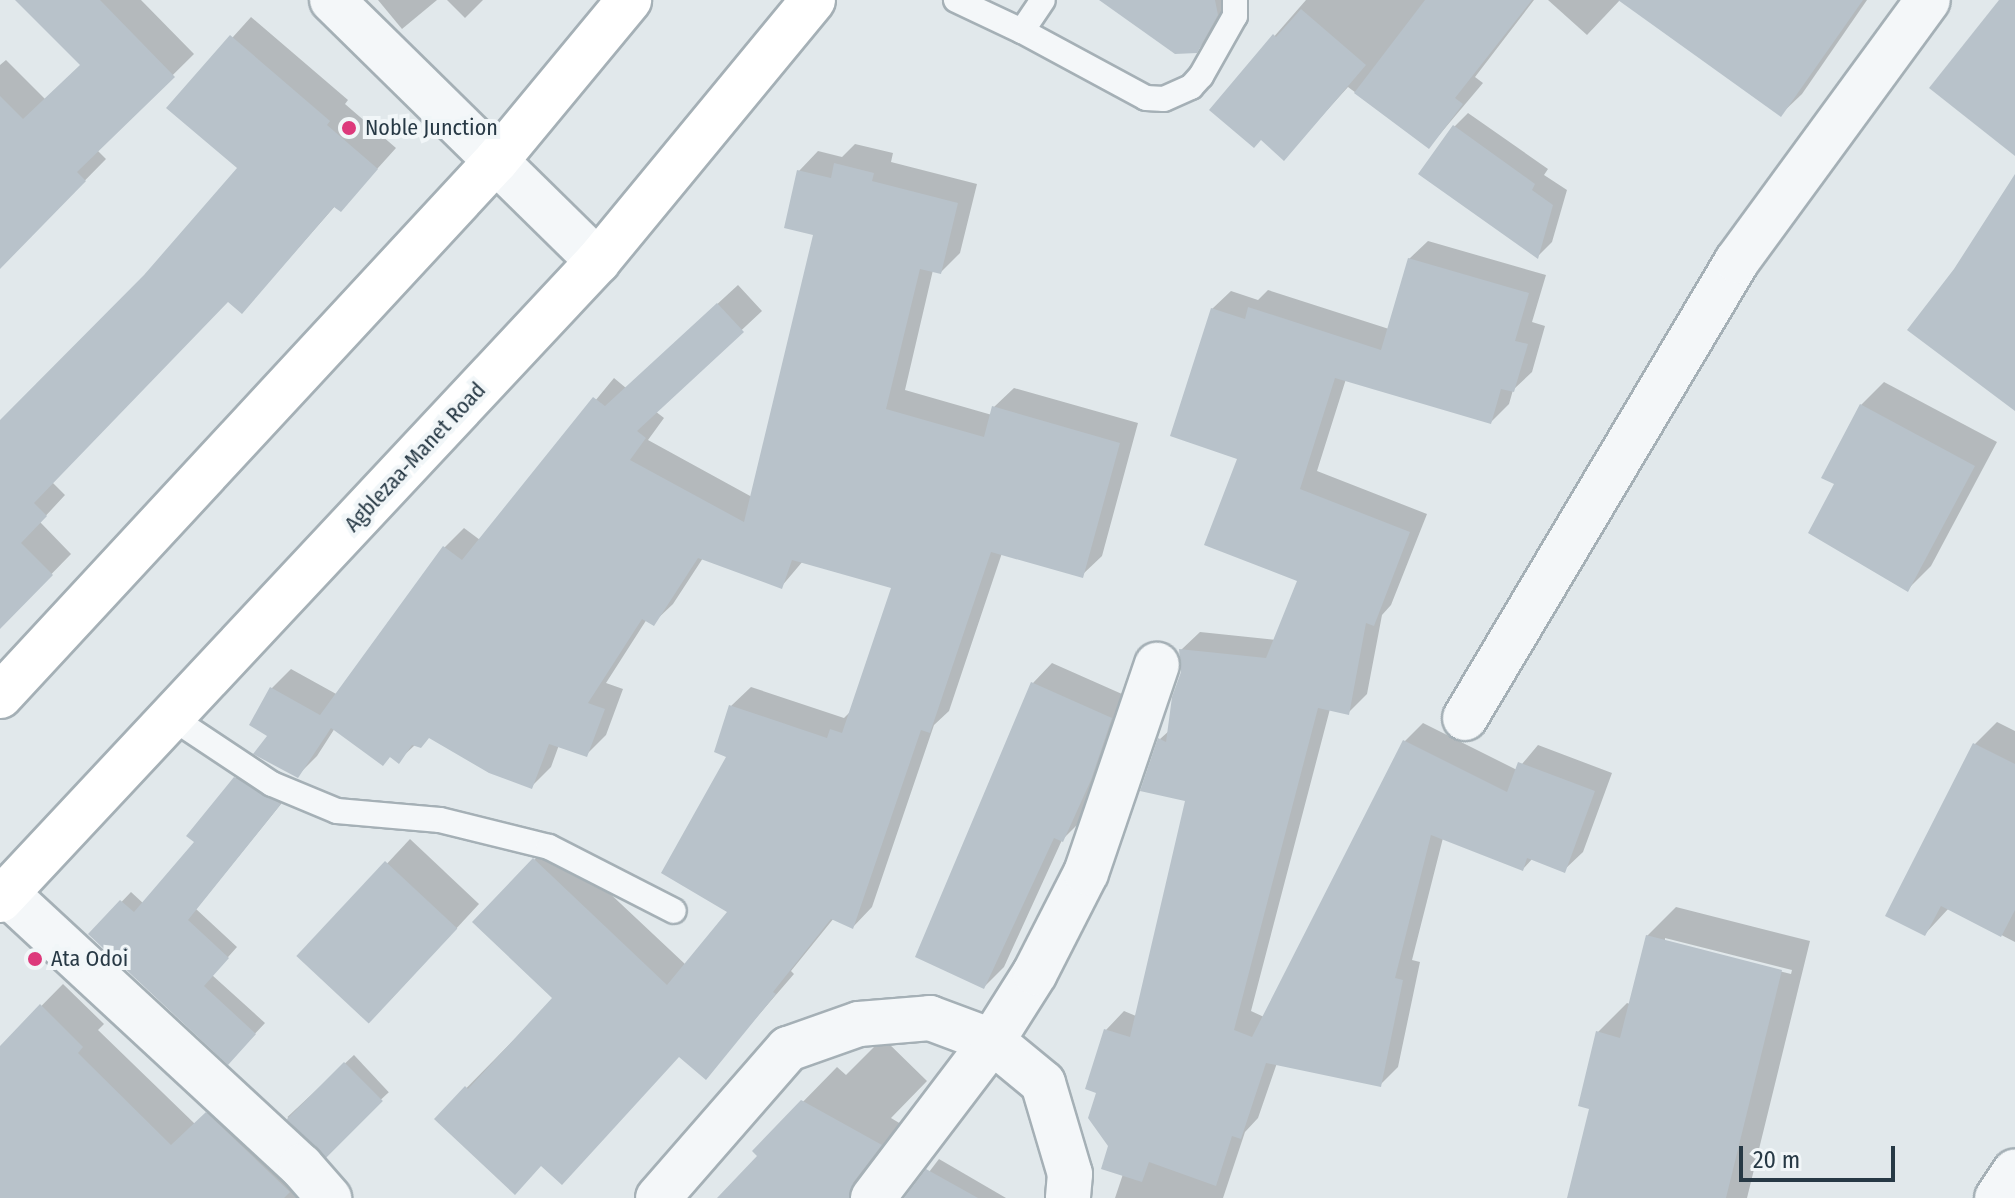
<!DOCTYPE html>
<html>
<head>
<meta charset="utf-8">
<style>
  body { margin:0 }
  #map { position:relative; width:2015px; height:1198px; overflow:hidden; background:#e1e8eb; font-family:"Fira Sans Condensed",sans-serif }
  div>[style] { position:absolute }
  .shadow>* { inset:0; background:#0003; transform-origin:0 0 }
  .building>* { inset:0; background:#b8c2ca; transform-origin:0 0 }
  .roads { filter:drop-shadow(2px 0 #a5b0b6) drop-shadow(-2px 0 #a5b0b6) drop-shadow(0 2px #a5b0b6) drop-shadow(0 -2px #a5b0b6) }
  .service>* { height:24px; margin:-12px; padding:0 12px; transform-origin:12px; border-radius:12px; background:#f4f7f9 }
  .minor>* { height:44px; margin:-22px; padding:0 22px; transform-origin:22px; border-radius:22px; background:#f4f7f9 }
  .secondary>* { height:44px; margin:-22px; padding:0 22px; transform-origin:22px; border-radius:22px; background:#fff }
  .dots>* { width:22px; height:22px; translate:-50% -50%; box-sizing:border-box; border:4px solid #f1f6f8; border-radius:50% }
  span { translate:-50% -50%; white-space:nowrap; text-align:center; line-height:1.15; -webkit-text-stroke:8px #f1f6f8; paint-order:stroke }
  .poi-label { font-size:22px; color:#273945 }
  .left { translate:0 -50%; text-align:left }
  .street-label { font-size:22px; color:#273945 }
  .scale { position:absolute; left:1739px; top:1146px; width:156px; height:36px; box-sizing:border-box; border:4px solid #273945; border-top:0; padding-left:10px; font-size:24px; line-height:28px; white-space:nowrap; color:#273945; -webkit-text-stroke:6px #f1f6f8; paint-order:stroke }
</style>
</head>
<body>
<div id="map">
  <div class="shadow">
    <i style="clip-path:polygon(18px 0,141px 0,194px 54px,97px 150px,106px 159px,0 267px,0 65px,6px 60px,46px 100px,82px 64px)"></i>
    <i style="clip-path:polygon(378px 0,437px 0,402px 29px)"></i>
    <i style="clip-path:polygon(447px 0,483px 0,465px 18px)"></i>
    <i style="clip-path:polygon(1107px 0,1232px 0,1213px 34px,1196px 51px)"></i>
    <i style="clip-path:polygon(1306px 0,1534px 0,1475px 77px,1483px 83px,1429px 147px,1348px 87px,1284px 158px,1261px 138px,1211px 109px)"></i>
    <i style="clip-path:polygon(1548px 0,1620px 0,1587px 35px)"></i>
    <i style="clip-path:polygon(1631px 0,1867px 0,1802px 94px,1781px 114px)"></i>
    <i style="clip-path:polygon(251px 17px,348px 100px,345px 104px,396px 148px,341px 209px,336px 205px,242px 312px,228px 300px,52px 482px,65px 495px,40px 522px,71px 554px,0 627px,0 424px,145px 276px,240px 167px,169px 108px)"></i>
    <i style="clip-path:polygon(1468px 113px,1548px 169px,1544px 175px,1567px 190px,1552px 242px,1538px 256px,1454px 127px)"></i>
    <i style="clip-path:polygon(855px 144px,893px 153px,891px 162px,977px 184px,960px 253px,941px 272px,933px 270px,905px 390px,992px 415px,994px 407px,1014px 388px,1138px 423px,1102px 556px,1082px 575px,1002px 553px,949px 711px,934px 725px,872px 907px,853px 927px,834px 918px,791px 971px,794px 974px,705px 1077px,680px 1055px,542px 1164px,436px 1119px,555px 998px,534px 860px,554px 841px,686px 965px,730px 911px,731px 706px,751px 687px,844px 718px,852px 710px,894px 587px,803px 561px,781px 587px,703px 558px,673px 604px,653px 623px,647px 619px,606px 683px,623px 689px,606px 735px,586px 755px,559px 745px,551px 767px,531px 787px,430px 737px,416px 744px,398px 761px,335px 728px,317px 756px,297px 776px,270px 735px,271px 689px,291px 669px,338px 695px,445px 547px,464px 528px,480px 540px,614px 378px,626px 388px,738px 285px,762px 311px,655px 411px,664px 418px,648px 440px,752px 497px,815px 234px,799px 171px,818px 151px,842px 157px)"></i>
    <i style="clip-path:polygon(1428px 241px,1546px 275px,1532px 322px,1545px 326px,1532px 372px,1513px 390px,1509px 404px,1491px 422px,1346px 379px,1317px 471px,1427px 514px,1391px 605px,1382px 615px,1367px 694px,1349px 712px,1330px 709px,1251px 1011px,1264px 1017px,1405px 741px,1423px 723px,1517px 770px,1538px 745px,1612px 773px,1583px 852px,1564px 870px,1533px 858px,1523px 869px,1443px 838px,1412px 960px,1420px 962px,1398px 1067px,1380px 1085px,1277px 1063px,1258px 1118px,1245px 1132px,1223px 1198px,1115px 1198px,1123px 1174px,1110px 1146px,1099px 1092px,1106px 1030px,1124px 1011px,1136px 1016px,1187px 800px,1160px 739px,1170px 730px,1183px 673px,1181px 650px,1200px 632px,1276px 640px,1300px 580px,1240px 457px,1212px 309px,1231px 291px,1258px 300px,1268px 290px,1389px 329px,1409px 259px)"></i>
    <i style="clip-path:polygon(1884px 382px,1997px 442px,1931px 566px,1907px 590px,1837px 484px,1861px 405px)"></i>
    <i style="clip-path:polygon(1052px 663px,1131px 698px,1082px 820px,1062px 840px,1004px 967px,984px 987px,1033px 683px)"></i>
    <i style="clip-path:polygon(1997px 722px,2015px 731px,2015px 942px,1949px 908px,1925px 934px,1975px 744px)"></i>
    <i style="clip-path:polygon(245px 769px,289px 794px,196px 909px,237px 947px,212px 975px,265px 1023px,238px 1052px,91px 934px,131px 892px,144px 904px,197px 842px,236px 778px)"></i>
    <i style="clip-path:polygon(410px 839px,479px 904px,392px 998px,300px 957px)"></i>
    <i style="clip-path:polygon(evenodd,1676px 907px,1810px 941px,1747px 1198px,1575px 1198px,1591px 1107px,1598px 1032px,1627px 1003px,1630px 1004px,1647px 936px,1676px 907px,1665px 938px,1792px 970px,1791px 974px,1665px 942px,1665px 938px)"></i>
    <i style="clip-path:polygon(63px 984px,104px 1024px,98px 1030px,195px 1124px,229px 1092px,340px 1198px,0 1198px,0 1048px)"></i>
    <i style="clip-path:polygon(883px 1038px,927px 1081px,891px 1118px,901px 1124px,870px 1167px,850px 1187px,827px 1198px,719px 1198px,760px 1156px,755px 1151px,837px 1067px,846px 1075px)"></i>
    <i style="left:354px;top:1055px;width:51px;height:91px;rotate:47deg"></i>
    <i style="clip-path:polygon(939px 1159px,1006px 1198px,909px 1198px)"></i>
  </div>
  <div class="building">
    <i style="clip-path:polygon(15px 0,100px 0,175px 77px,77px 172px,86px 181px,0 269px,0 96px,23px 119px,80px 65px)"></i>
    <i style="clip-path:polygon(1099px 0,1215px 0,1218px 15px,1197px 53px,1175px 54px)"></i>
    <i style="clip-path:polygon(1425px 0,1532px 0,1455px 98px,1463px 104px,1429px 149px,1354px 93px)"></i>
    <i style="clip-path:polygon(1618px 0,1863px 0,1781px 117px)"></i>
    <i style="clip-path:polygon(1999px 0,2015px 0,2015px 156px,1929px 88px)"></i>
    <i style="clip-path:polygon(1301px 9px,1366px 65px,1284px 161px,1261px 140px,1254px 148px,1209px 110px,1273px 34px,1276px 37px)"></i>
    <i style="clip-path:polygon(230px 35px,330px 121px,327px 125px,378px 169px,341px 212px,334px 207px,242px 314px,228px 302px,34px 503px,47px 516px,21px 543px,53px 575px,0 629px,0 420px,144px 275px,237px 168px,166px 108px)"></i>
    <i style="clip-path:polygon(1453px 125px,1535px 184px,1532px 190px,1553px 205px,1538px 259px,1418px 174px)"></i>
    <i style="clip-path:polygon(834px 163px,874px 173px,872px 181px,958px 203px,941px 274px,920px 269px,886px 409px,984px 437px,992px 406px,1120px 443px,1083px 578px,991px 552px,930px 733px,921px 730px,853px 929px,831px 919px,773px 992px,776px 994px,706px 1080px,679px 1057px,562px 1185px,541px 1166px,515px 1195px,434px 1119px,465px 1086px,468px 1089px,552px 998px,472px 922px,533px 858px,667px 985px,727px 912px,661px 873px,726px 757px,714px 752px,729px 705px,827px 738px,830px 729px,842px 733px,891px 588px,792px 560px,782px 589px,698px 558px,654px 626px,642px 619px,588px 703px,605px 709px,587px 757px,549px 744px,532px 789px,489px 773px,429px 738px,421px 748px,412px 745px,399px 764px,390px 757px,383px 766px,331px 728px,298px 778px,253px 754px,267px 736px,249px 725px,270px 687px,320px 715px,443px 546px,462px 560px,593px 397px,605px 406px,717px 303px,744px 332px,637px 431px,646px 438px,630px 460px,744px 522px,813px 235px,784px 228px,797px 170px,831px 178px)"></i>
    <i style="clip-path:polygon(2015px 174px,2015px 411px,1907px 330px,1954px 269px)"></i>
    <i style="clip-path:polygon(1408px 258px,1529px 293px,1515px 341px,1528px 344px,1514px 392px,1501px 389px,1491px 424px,1335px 378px,1300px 489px,1410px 532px,1374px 626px,1366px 623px,1349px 715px,1318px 708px,1234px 1030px,1252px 1037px,1403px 740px,1507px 792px,1518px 762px,1595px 791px,1565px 873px,1527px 858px,1523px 871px,1431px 835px,1395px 978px,1403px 980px,1381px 1087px,1266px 1063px,1241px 1139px,1232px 1136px,1216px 1186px,1149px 1162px,1142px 1182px,1101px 1169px,1108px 1146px,1088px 1118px,1096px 1093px,1085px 1089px,1104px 1029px,1130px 1037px,1185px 801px,1140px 791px,1158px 738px,1166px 742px,1172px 697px,1181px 672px,1179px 649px,1266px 658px,1297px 581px,1204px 545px,1237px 459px,1170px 436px,1211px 308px,1245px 319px,1248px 307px,1381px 350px)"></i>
    <i style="clip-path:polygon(1860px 404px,1975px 466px,1908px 592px,1808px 533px,1834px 484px,1821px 478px)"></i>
    <i style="clip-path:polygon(1031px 682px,1112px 718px,1091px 780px,1063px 842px,1054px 838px,984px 989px,915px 957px)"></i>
    <i style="clip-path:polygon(1973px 743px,2015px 764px,2015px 910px,2001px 937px,1941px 906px,1925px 936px,1885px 916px)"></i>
    <i style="clip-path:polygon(234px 777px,281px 804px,188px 920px,229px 958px,204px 986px,256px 1034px,228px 1065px,88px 934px,120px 900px,134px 912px,194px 842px,186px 836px)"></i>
    <i style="left:385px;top:861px;width:99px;height:130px;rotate:43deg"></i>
    <i style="clip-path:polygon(1646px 935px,1782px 970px,1726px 1198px,1567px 1198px,1589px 1109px,1578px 1106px,1596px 1031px,1620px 1038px)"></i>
    <i style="clip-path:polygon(40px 1004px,83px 1047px,78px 1053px,171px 1145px,206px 1112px,290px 1192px,284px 1198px,0 1198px,0 1046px)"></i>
    <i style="left:344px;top:1062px;width:55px;height:81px;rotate:45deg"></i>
    <i style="clip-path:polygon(801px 1100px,882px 1145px,853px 1183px,849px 1198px,717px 1198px,757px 1156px,752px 1151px)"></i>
    <i style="clip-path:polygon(926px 1169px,978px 1198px,904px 1198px)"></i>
  </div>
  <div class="roads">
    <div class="service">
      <i style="left:956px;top:0;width:73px;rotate:25.2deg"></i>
      <i style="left:1022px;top:31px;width:141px;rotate:28.4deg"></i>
      <i style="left:1146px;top:98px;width:18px;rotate:3deg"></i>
      <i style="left:1164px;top:99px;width:30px;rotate:-24deg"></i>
      <i style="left:1191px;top:87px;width:15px;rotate:-48deg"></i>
      <i style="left:1201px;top:76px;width:69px;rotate:-60.5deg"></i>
      <i style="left:1235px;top:16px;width:16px;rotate:-90deg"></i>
      <i style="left:1022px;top:31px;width:37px;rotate:-56deg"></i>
      <i style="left:171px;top:717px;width:121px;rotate:33.6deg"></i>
      <i style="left:272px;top:784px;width:70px;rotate:22.6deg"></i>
      <i style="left:337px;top:811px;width:103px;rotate:5deg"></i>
      <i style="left:440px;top:820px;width:112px;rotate:13.9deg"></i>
      <i style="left:549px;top:847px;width:140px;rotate:27.1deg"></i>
    </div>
    <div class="minor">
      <i style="left:332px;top:0;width:373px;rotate:44.5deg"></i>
      <i style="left:1465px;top:718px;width:532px;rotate:-59.24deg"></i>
      <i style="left:1737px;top:261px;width:323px;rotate:-53.8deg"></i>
      <i style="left:6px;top:893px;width:402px;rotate:42.8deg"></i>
      <i style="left:301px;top:1166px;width:43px;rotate:48.8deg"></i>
      <i style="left:658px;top:1198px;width:198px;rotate:-48.9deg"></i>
      <i style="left:788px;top:1049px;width:75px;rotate:-19.4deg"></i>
      <i style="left:859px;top:1024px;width:71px;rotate:-4.8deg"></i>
      <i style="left:930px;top:1018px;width:66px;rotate:20.4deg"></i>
      <i style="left:992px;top:1041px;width:66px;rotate:39.5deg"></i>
      <i style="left:1043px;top:1083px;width:95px;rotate:73.5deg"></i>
      <i style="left:1070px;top:1174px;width:24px;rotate:95deg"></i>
      <i style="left:873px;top:1198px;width:197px;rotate:-52.8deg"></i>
      <i style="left:992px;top:1041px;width:80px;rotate:-57.7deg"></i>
      <i style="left:1035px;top:973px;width:112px;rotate:-63deg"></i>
      <i style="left:1086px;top:873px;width:220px;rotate:-71.2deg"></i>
      <i style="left:1997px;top:1198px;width:32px;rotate:-56deg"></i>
    </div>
    <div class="secondary">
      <i style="left:0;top:696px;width:730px;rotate:-47.17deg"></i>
      <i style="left:496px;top:161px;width:209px;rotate:-50.4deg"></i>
      <i style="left:0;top:900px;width:875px;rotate:-46.9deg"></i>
      <i style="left:598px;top:261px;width:338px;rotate:-50.5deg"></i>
    </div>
  </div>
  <div class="dots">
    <i style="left:349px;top:128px;background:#dd397b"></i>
    <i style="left:35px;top:959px;background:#dd397b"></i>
  </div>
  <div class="poi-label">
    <span class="left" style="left:365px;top:128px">Noble Junction</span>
    <span class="left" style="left:51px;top:959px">Ata Odoi</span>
  </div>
  <div class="street-label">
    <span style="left:415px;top:457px;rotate:-47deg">Agblezaa-Manet Road</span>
  </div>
  <div class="scale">20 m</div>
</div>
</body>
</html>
